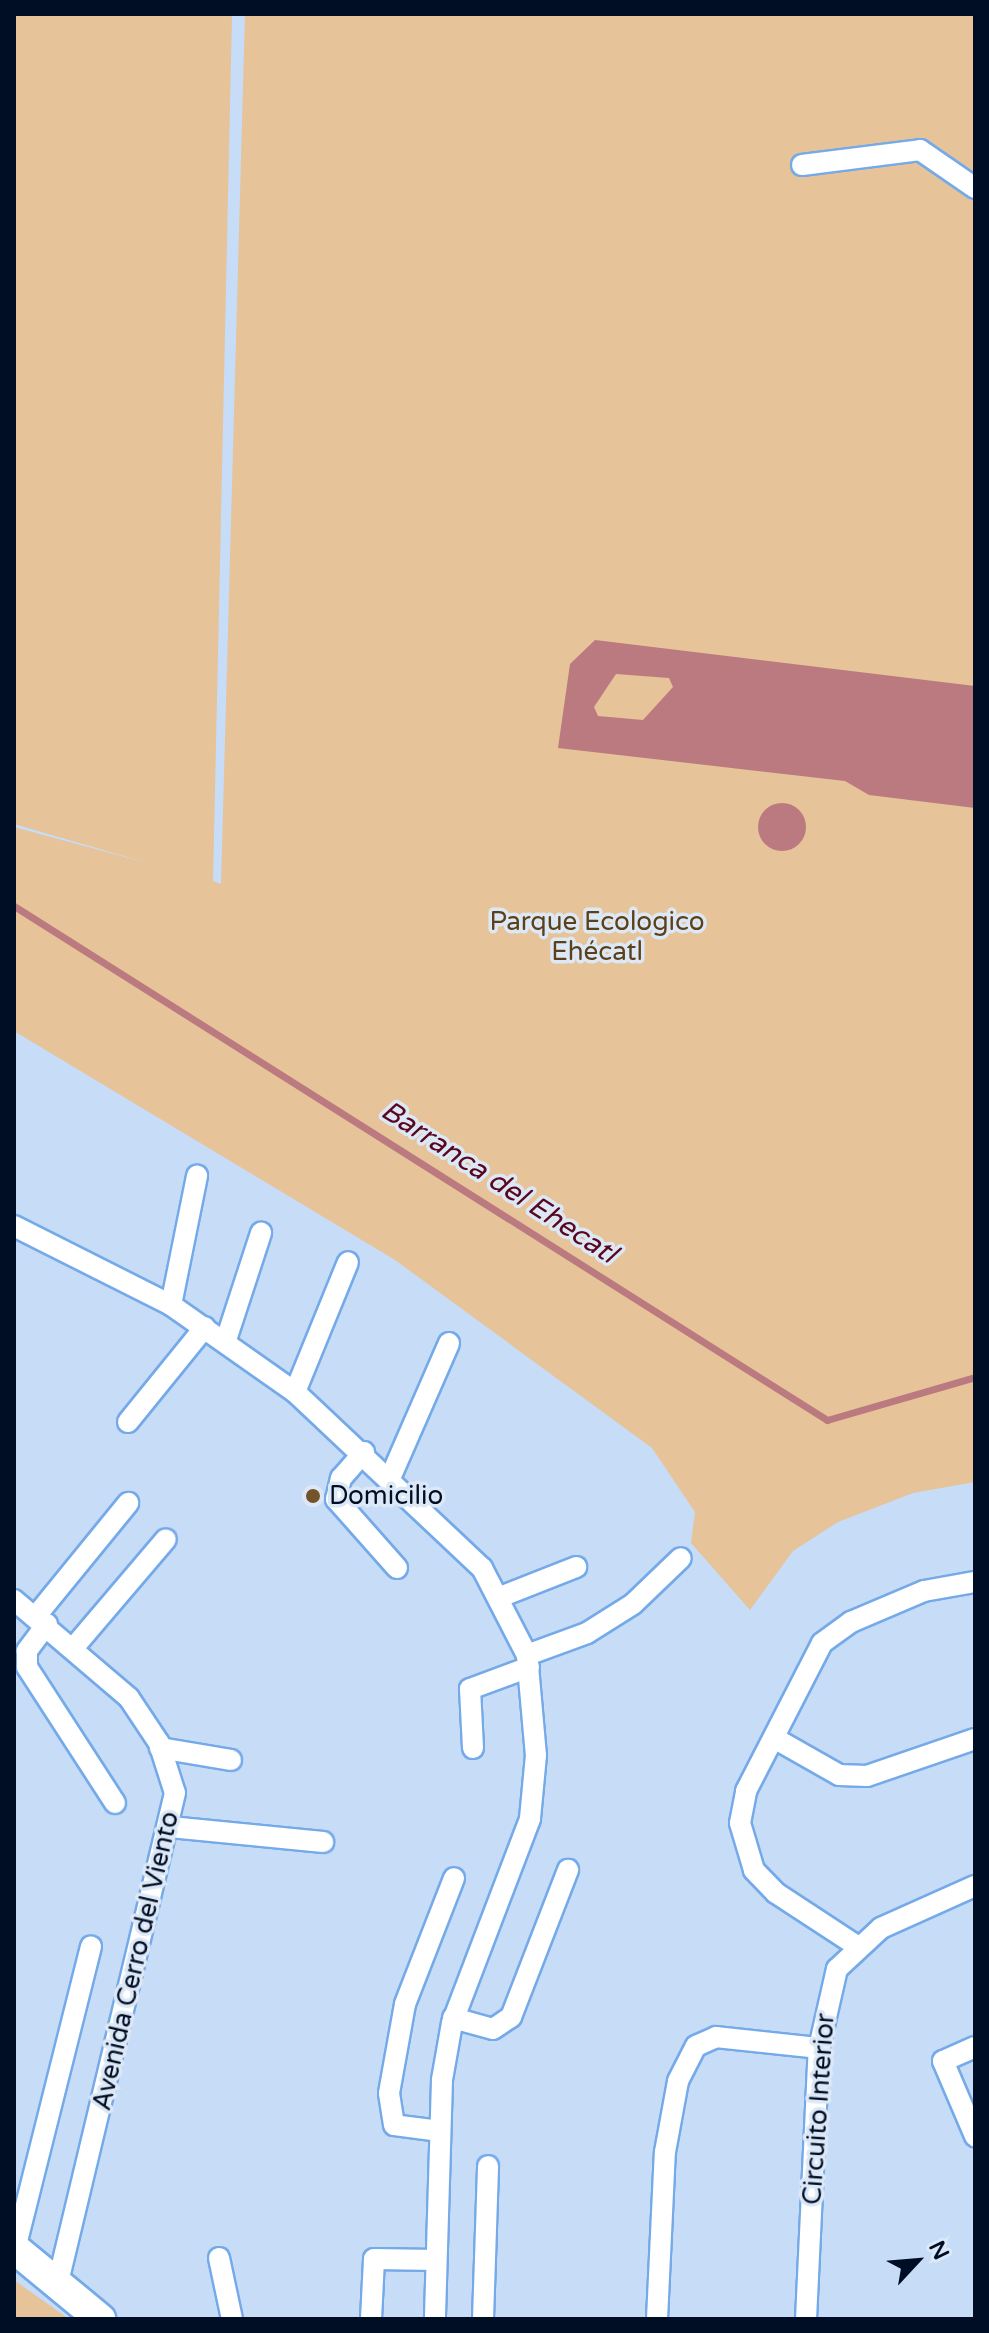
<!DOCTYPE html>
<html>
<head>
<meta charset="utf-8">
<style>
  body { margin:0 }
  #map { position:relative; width:989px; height:2333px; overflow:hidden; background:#c7dcf7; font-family:"Varela Round",sans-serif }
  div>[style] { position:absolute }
  .green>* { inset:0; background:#e6c398 }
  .water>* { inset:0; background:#bb7980 }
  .round { border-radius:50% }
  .stream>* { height:7px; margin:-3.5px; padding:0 3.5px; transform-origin:3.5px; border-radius:3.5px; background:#bb7980 }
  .roads { filter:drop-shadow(2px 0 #75aae9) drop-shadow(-2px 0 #75aae9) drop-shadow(0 2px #75aae9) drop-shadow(0 -2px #75aae9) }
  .minor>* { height:20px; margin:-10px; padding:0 10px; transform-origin:10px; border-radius:10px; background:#fff }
  .secondary>* { height:30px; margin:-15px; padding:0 15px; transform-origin:15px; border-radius:15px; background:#fff }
  .dots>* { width:22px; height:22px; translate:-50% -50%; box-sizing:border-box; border:4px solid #dde8f6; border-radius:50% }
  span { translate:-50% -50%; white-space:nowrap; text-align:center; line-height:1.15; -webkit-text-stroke:7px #dde8f6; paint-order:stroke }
  .park-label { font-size:26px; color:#5c4018 }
  .poi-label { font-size:26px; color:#000e25 }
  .left { translate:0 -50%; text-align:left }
  .street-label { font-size:26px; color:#000e25 }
  .water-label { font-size:28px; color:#59071e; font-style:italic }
  .frame { position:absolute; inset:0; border:16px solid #000e25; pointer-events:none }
  .north { position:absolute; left:877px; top:2221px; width:80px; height:80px; -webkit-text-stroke:6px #dde8f6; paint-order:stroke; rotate:64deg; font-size:22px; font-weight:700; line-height:32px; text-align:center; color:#000e25 }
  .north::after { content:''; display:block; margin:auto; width:28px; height:36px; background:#000e25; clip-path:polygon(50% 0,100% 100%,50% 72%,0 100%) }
</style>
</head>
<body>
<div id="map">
  <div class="green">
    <i style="clip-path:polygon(14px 14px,232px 14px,213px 881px,221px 884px,245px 14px,975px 14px,975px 1482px,913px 1493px,838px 1522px,793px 1551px,750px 1610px,691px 1543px,695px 1512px,652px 1448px,395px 1260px,14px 1031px,14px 827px,151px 864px,14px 824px)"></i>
    <i style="clip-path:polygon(14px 2280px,69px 2319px,14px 2319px)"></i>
  </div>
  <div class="water">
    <i style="clip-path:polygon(evenodd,595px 640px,975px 686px,975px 808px,869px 795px,845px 781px,558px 748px,570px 664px,595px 640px,616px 674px,669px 678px,673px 687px,643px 720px,598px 716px,594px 707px,616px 674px)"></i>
    <i class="round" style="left:758px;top:803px;width:48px;height:48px"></i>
  </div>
  <div class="stream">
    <i style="left:14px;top:906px;width:962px;rotate:32.3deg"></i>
    <i style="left:827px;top:1420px;width:154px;rotate:-16.2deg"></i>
  </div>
  <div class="roads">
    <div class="minor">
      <i style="left:802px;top:165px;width:119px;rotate:-7.2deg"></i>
      <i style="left:920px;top:150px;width:67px;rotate:34.6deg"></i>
      <i style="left:14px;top:1226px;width:176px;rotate:26.7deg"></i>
      <i style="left:171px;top:1305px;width:151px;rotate:35.1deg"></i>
      <i style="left:295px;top:1392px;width:257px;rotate:43.3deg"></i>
      <i style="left:482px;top:1568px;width:98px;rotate:62.7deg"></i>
      <i style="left:527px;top:1655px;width:100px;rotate:84.9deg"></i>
      <i style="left:536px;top:1755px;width:64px;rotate:95.4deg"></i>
      <i style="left:530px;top:1819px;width:218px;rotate:110.9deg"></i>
      <i style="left:452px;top:2023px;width:58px;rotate:100deg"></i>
      <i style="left:442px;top:2080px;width:239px;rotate:91.7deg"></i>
      <i style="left:171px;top:1305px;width:132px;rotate:-78.6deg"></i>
      <i style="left:226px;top:1340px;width:113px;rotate:-71.9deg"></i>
      <i style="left:295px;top:1392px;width:140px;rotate:-67.8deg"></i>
      <i style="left:128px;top:1422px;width:122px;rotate:-51deg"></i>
      <i style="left:364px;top:1452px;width:35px;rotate:131deg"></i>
      <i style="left:341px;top:1478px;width:22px;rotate:103deg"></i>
      <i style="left:336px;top:1499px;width:92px;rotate:48.5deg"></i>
      <i style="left:391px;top:1476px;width:145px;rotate:-66.4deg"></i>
      <i style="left:500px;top:1597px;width:82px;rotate:-21.5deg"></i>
      <i style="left:14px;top:1600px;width:151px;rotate:40.4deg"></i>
      <i style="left:129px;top:1698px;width:54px;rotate:56.3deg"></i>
      <i style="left:159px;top:1743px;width:52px;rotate:72.3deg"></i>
      <i style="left:175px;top:1793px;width:507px;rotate:103.46deg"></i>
      <i style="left:36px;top:1616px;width:146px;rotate:-50.8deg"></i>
      <i style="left:47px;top:1624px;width:34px;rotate:127deg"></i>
      <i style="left:27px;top:1651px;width:16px;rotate:90deg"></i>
      <i style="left:27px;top:1667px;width:162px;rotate:57.1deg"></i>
      <i style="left:75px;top:1646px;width:140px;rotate:-49.6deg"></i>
      <i style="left:527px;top:1655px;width:64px;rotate:-20.1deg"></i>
      <i style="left:587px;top:1633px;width:54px;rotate:-32.2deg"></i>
      <i style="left:633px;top:1604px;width:66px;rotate:-43.8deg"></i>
      <i style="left:774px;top:1738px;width:75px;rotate:29.6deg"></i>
      <i style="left:839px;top:1775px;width:28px;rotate:2deg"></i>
      <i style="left:867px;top:1776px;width:114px;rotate:-18.9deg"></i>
      <i style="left:160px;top:1748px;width:72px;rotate:9.6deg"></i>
      <i style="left:473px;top:1748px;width:59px;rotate:-92.9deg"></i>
      <i style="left:470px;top:1689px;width:63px;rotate:-20.4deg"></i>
      <i style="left:170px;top:1827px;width:154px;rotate:5.6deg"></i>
      <i style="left:857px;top:1946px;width:97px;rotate:-146.8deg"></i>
      <i style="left:776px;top:1893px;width:32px;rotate:-134deg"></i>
      <i style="left:754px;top:1870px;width:49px;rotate:-106.6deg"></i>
      <i style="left:740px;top:1823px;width:33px;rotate:-79deg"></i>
      <i style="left:746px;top:1791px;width:166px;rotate:-62.8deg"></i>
      <i style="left:822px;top:1643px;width:36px;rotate:-36deg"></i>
      <i style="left:851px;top:1622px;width:79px;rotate:-23deg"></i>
      <i style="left:924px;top:1591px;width:52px;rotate:-10deg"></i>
      <i style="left:453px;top:2018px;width:41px;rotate:15.4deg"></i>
      <i style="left:493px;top:2029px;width:22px;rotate:-34deg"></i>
      <i style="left:511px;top:2017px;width:158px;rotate:-68.8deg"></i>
      <i style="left:975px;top:2047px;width:35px;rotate:156deg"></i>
      <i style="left:943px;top:2061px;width:82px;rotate:66.9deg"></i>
      <i style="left:440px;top:2131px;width:46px;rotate:-172.6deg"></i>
      <i style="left:394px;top:2125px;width:32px;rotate:-99deg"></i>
      <i style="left:389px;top:2093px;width:90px;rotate:-79.8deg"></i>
      <i style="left:405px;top:2004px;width:135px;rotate:-68.7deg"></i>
      <i style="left:15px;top:2249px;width:312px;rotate:-75.9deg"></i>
      <i style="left:219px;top:2258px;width:62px;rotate:78deg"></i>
      <i style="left:371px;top:2319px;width:60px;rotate:-87.1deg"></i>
      <i style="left:374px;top:2259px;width:62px;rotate:0.9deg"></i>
      <i style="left:483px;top:2319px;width:153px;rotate:-88.1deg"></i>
      <i style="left:657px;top:2319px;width:167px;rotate:-87.3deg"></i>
      <i style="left:665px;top:2152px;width:72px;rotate:-79.6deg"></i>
      <i style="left:678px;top:2081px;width:39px;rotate:-63deg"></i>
      <i style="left:696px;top:2046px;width:22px;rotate:-24deg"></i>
      <i style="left:716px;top:2037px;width:104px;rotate:6.1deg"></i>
      <i style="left:806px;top:2319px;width:271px;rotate:-87.3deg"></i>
      <i style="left:819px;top:2048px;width:81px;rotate:-77.2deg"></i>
      <i style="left:837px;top:1969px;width:60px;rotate:-43deg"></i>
      <i style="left:881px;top:1928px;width:103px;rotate:-24.1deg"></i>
    </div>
    <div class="secondary">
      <i style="left:14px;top:2248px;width:112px;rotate:39.5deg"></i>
    </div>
  </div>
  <div class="dots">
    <i style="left:313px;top:1496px;background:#735329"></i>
  </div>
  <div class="park-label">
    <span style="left:597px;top:937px">Parque Ecologico<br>Ehécatl</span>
  </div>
  <div class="poi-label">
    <span class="left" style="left:329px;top:1496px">Domicilio</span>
  </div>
  <div class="street-label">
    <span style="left:136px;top:1961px;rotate:-77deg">Avenida Cerro del Viento</span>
    <span style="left:819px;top:2109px;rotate:-86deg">Circuito Interior</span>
  </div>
  <div class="water-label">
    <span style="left:499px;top:1182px;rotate:33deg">Barranca del Ehecatl</span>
  </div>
  <div class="frame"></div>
  <div class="north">N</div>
</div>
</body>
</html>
